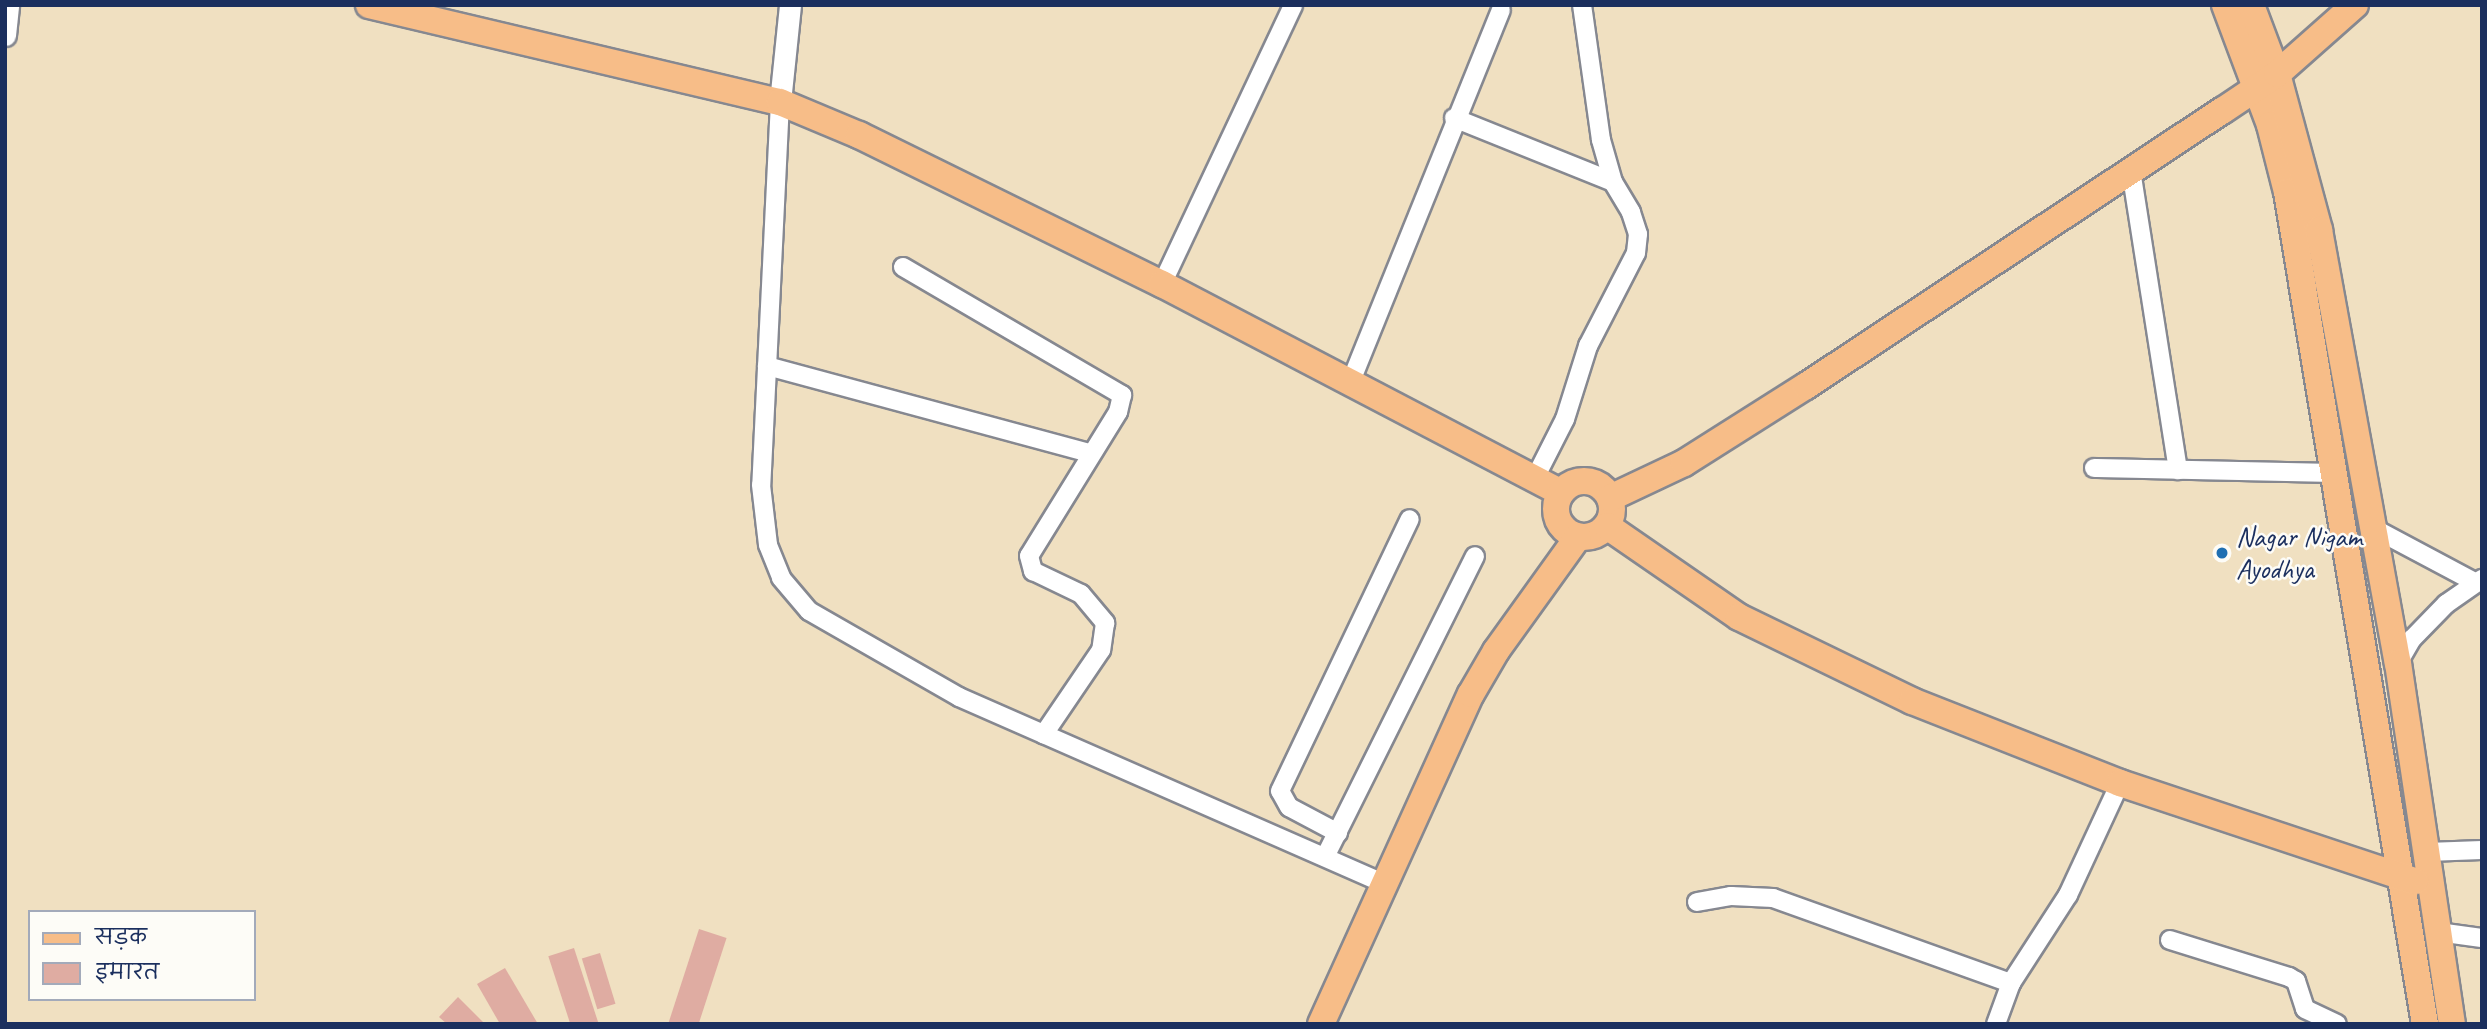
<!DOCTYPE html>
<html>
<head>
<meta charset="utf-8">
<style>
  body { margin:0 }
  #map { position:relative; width:2487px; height:1029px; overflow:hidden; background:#f0e0c1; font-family:Caveat,"Playpen Sans Deva",sans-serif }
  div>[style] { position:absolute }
  .building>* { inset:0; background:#dfaca2; transform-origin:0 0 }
  .roads { filter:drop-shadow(2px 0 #868890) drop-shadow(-2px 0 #868890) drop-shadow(0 2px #868890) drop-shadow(0 -2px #868890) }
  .minor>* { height:18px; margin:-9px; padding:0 9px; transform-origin:9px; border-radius:9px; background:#fff }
  .tertiary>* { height:21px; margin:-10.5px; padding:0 10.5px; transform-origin:10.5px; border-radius:10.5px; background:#fff }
  .primary>* { height:26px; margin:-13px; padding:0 13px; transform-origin:13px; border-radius:13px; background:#f7bd88 }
  .primary>.ring { margin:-13px; padding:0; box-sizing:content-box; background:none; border:26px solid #f7bd88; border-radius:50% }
  .dots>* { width:19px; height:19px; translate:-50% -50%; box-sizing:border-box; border:4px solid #fdfcf7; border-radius:50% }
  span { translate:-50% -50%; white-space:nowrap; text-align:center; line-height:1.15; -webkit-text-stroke:5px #fdfcf7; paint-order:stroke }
  .poi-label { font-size:28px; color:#1b2f5e }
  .left { translate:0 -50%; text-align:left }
  .frame { position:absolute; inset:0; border:7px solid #1b2f5e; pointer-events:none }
  .legend { position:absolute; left:28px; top:910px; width:228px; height:91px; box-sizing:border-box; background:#fdfcf7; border:2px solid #a3aaba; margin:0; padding:9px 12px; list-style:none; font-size:21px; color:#1b2f5e }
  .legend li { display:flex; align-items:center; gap:14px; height:35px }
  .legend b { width:35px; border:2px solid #a3aaba }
</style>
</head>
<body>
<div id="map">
  <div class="building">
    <i style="left:699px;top:929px;width:29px;height:99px;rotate:18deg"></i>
    <i style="left:574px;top:948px;width:80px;height:27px;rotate:72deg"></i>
    <i style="left:600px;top:953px;width:53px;height:19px;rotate:73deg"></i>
    <i style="clip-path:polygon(505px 968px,538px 1024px,500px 1024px,477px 984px)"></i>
    <i style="clip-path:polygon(458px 997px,485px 1024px,447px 1024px,439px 1017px)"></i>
  </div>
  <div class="roads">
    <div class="minor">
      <i style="left:780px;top:102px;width:383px;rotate:92.8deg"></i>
      <i style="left:761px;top:485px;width:60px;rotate:83.3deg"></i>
      <i style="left:768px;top:545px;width:35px;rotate:68deg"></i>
      <i style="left:781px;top:578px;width:43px;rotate:49.7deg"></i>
      <i style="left:809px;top:611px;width:173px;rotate:29.8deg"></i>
      <i style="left:959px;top:697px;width:463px;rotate:23.7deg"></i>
      <i style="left:1454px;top:118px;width:171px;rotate:21.9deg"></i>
      <i style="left:2131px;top:170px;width:304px;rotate:81.1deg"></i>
      <i style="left:903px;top:267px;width:254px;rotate:30.3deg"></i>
      <i style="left:1122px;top:395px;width:17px;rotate:103deg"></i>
      <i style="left:1118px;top:412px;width:169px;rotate:121.7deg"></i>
      <i style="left:1029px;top:556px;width:16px;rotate:75deg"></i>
      <i style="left:1033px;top:571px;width:53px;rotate:25.6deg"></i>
      <i style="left:1081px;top:594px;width:38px;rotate:50deg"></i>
      <i style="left:1105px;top:623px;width:27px;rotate:98deg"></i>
      <i style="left:1101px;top:650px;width:102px;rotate:124.2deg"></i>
      <i style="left:1162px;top:284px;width:308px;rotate:-64.8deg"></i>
      <i style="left:767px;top:366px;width:334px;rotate:15.1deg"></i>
      <i style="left:1351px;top:381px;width:400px;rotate:-68deg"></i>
      <i style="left:2094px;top:468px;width:243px;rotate:1.2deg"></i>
      <i style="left:1535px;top:478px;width:66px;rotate:-63deg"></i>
      <i style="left:1565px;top:419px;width:77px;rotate:-72.5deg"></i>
      <i style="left:1588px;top:346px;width:105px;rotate:-62.7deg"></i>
      <i style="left:1636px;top:253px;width:19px;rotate:-84deg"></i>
      <i style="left:1638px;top:234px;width:23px;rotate:-108deg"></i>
      <i style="left:1631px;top:212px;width:35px;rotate:-121deg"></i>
      <i style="left:1613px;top:182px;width:44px;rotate:-105.9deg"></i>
      <i style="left:1601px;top:140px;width:136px;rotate:-98deg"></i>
      <i style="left:2375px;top:529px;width:111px;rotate:28deg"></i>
      <i style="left:2398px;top:663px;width:28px;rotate:-60deg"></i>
      <i style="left:2412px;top:639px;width:49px;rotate:-45.8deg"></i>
      <i style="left:2446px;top:604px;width:44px;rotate:-34.8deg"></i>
      <i style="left:1338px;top:833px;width:55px;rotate:-152deg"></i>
      <i style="left:1289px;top:807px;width:18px;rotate:-119deg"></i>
      <i style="left:1280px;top:791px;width:301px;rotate:-64.5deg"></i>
      <i style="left:2427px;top:852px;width:55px;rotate:-2.1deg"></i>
      <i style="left:1325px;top:857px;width:336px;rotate:-63.5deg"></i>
      <i style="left:1697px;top:902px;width:35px;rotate:-10deg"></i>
      <i style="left:1731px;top:896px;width:42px;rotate:2.7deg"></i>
      <i style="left:1773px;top:898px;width:253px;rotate:19.7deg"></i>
      <i style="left:2438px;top:932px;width:44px;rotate:7.8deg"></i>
      <i style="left:2170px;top:940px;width:125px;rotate:17.3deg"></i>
      <i style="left:2289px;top:977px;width:8px;rotate:30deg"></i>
      <i style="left:2296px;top:981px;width:29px;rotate:72deg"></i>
      <i style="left:2305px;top:1009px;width:35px;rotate:25deg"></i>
      <i style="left:1996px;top:1024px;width:44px;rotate:-69.9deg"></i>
      <i style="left:2011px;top:983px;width:105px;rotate:-57.1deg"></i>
      <i style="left:2068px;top:895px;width:123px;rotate:-65.1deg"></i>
    </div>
    <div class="tertiary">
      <i style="left:5px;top:35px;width:30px;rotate:-84deg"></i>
      <i style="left:780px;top:102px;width:98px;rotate:-84.1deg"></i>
    </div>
    <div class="primary">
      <i style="left:369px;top:5px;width:422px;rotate:13.3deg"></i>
      <i style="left:780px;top:102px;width:86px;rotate:22.7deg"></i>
      <i style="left:859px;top:135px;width:338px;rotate:26.2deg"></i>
      <i style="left:1162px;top:284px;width:450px;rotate:27.6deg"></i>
      <i style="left:2225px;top:5px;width:128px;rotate:69.4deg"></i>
      <i style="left:2270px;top:125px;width:69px;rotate:75.8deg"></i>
      <i style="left:2287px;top:192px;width:843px;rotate:80.58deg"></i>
      <i style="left:2251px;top:5px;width:74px;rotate:69.4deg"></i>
      <i style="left:2277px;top:74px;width:162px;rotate:74.9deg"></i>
      <i style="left:2319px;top:230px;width:440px;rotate:79.7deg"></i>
      <i style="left:2398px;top:663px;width:365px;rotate:81.5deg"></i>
      <i class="ring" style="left:1556px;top:481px;width:30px;height:30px"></i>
      <i style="left:1610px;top:498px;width:82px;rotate:-25.3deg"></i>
      <i style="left:1684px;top:463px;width:144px;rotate:-32.3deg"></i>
      <i style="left:1806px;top:386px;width:499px;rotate:-33.5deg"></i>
      <i style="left:2222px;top:111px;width:66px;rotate:-33.9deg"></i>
      <i style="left:2277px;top:74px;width:104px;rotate:-41.5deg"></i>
      <i style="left:1607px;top:526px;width:160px;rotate:34.6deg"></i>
      <i style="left:1739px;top:617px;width:192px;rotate:25.9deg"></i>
      <i style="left:1912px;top:701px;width:224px;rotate:21.5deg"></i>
      <i style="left:2120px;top:783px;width:311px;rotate:18.4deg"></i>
      <i style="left:1321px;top:1024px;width:362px;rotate:-65.6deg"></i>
      <i style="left:1471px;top:694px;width:50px;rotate:-59.8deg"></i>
      <i style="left:1496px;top:651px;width:140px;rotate:-54.3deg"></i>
    </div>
  </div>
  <div class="dots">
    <i style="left:2222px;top:553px;background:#1f6fb2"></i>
  </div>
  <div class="poi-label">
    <span class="left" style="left:2236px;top:553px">Nagar Nigam<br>Ayodhya</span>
  </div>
  <div class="frame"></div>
  <ul class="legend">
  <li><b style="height:9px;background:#f7bd88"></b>सड़क</li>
  <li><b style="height:19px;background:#dfaca2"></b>इमारत</li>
  </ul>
</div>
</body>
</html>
